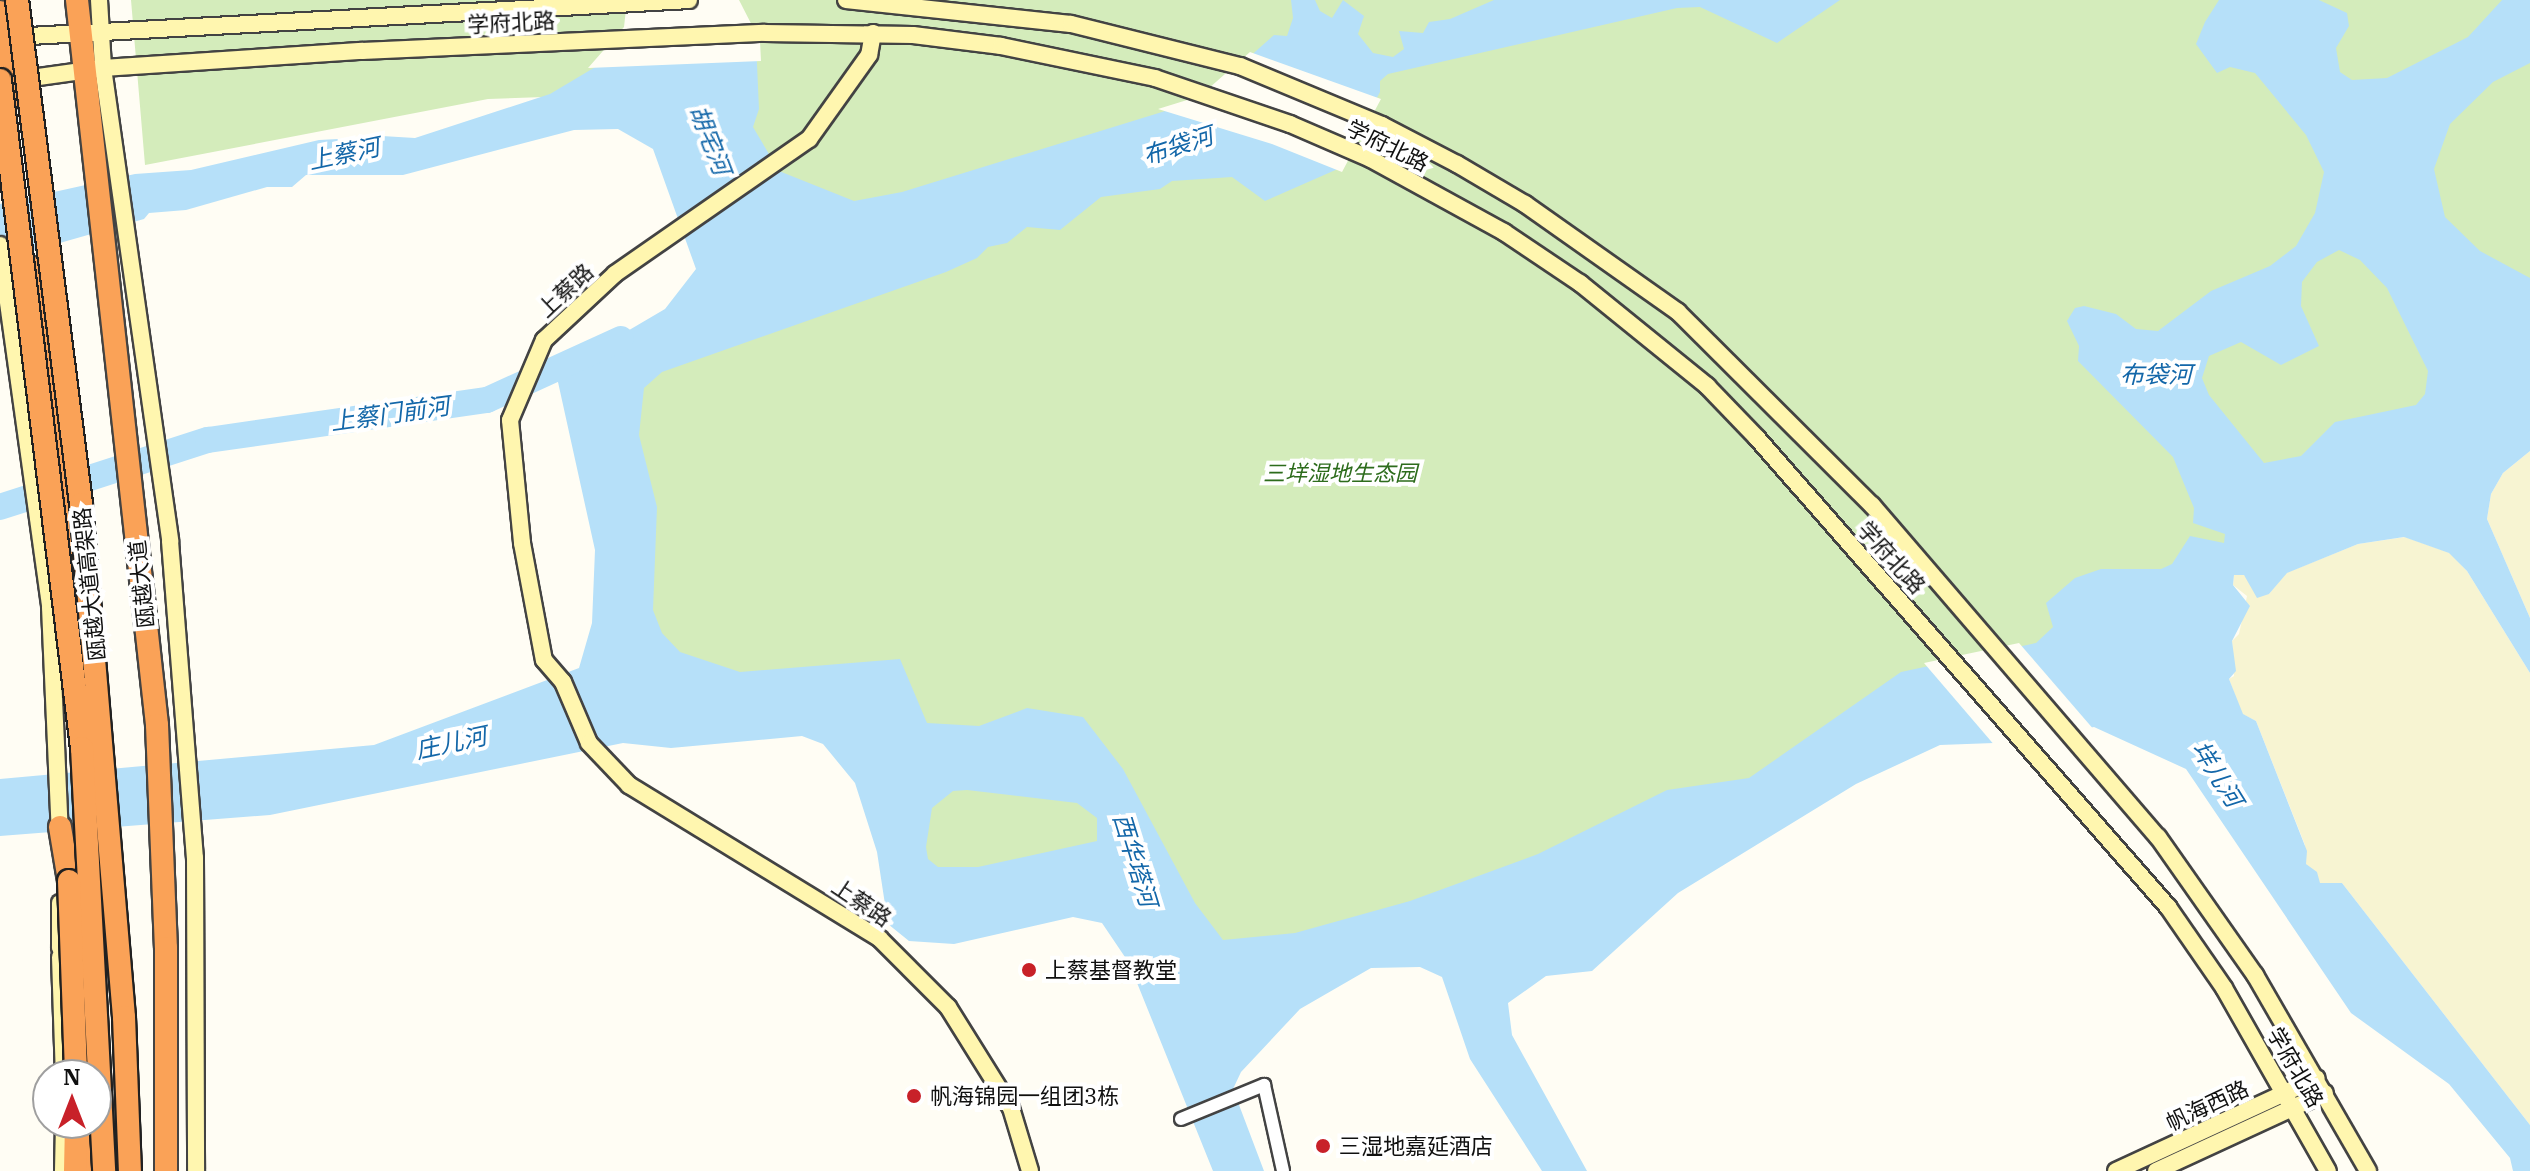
<!DOCTYPE html>
<html>
<head>
<meta charset="utf-8">
<style>
  body { margin:0 }
  #map { position:relative; width:2530px; height:1171px; overflow:hidden; background:#fffdf4; font-family:"IBM Plex Serif","Noto Sans SC",serif }
  div>[style] { position:absolute }
  .farmland>* { inset:0; background:#f7f4d2 }
  .green>* { inset:0; background:#d4ecbb }
  .water>* { inset:0; background:#b6e0f9 }
  .pier>* { inset:0; background:#fffdf4 }
  .river>* { height:26px; margin:-13px; padding:0 13px; transform-origin:13px; border-radius:13px; background:#b6e0f9 }
  .roads { filter:drop-shadow(2px 0 #434343) drop-shadow(-2px 0 #434343) drop-shadow(0 2px #434343) drop-shadow(0 -2px #434343) }
  .street>* { height:12px; margin:-6px; padding:0 6px; transform-origin:6px; border-radius:6px; background:#fff }
  .secondary>* { height:16px; margin:-8px; padding:0 8px; transform-origin:8px; border-radius:8px; background:#fff6af }
  .highway>* { height:22px; margin:-11px; padding:0 11px; transform-origin:11px; border-radius:11px; background:#faa257 }
  .bridges { filter:drop-shadow(2px 0 #212121) drop-shadow(-2px 0 #212121) drop-shadow(0 2px #212121) drop-shadow(0 -2px #212121) }
  .highway-bridge>* { height:22px; margin:-11px; padding:0 11px; transform-origin:11px; border-radius:11px; background:#faa257 }
  .dots>* { width:22px; height:22px; translate:-50% -50%; box-sizing:border-box; border:4px solid #fff; border-radius:50% }
  span { translate:-50% -50%; white-space:nowrap; text-align:center; line-height:1.15; -webkit-text-stroke:8px #fff; paint-order:stroke }
  .street-label { font-size:22px; color:#101010 }
  .park-label { font-size:22px; color:#2d6c1c; font-style:italic }
  .poi-label { font-size:22px; color:#101010 }
  .left { translate:0 -50%; text-align:left }
  .water-label { font-size:24px; color:#1367a9; font-style:italic }
  .north { position:absolute; left:32px; top:1059px; width:80px; height:80px; box-sizing:border-box; background:#fff; border:2px solid #9f9f9f; border-radius:50%; rotate:0deg; font-size:22px; font-weight:700; line-height:32px; text-align:center; color:#101010 }
  .north::after { content:''; display:block; margin:auto; width:28px; height:36px; background:#c82129; clip-path:polygon(50% 0,100% 100%,50% 72%,0 100%) }
</style>
</head>
<body>
<div id="map">
  <div class="farmland">
    <i style="clip-path:polygon(2530px 451px,2530px 618px,2487px 519px,2491px 494px,2503px 473px)"></i>
    <i style="clip-path:polygon(2405px 537px,2450px 553px,2467px 571px,2530px 673px,2530px 1125px,2342px 883px,2319px 883px,2306px 864px,2305px 845px,2256px 721px,2242px 714px,2229px 679px,2234px 676px,2232px 641px,2239px 634px,2247px 596px,2233px 585px,2234px 575px,2244px 575px,2269px 594px,2286px 573px,2358px 544px)"></i>
  </div>
  <div class="green">
    <i style="clip-path:polygon(131px 0,2530px 0,2530px 406px,1689px 858px,1242px 1002px,1128px 895px,929px 897px,837px 711px,648px 724px,582px 388px,722px 315px,689px 92px,488px 99px,145px 165px)"></i>
  </div>
  <div class="water">
    <i style="clip-path:polygon(evenodd,1291px 0,1315px 0,1320px 11px,1332px 18px,1343px 0,1364px 16px,1358px 34px,1373px 53px,1393px 57px,1404px 49px,1399px 31px,1423px 33px,1429px 22px,1450px 19px,1494px 0,1840px 0,1777px 43px,1700px 7px,1677px 8px,1388px 74px,1380px 81px,1380px 92px,1340px 168px,1265px 201px,1232px 177px,1172px 181px,1160px 189px,1101px 197px,1060px 230px,1027px 227px,1007px 243px,988px 247px,977px 258px,946px 272px,662px 372px,644px 388px,639px 435px,657px 507px,653px 610px,662px 633px,680px 652px,740px 672px,900px 659px,927px 723px,979px 726px,1027px 708px,1083px 717px,1123px 769px,1195px 903px,1223px 940px,1295px 933px,1410px 901px,1538px 854px,1667px 790px,1749px 778px,1901px 672px,2036px 643px,2053px 627px,2046px 603px,2075px 578px,2101px 569px,2161px 569px,2172px 564px,2190px 536px,2224px 543px,2225px 534px,2193px 523px,2194px 508px,2173px 457px,2078px 361px,2079px 346px,2067px 321px,2075px 308px,2084px 306px,2116px 314px,2136px 329px,2158px 331px,2211px 291px,2270px 266px,2296px 246px,2315px 213px,2324px 172px,2306px 135px,2255px 73px,2230px 67px,2217px 73px,2196px 44px,2205px 22px,2219px 0,2319px 0,2347px 13px,2349px 26px,2336px 48px,2340px 72px,2352px 80px,2387px 78px,2468px 37px,2502px 0,2530px 0,2530px 63px,2493px 82px,2450px 124px,2434px 169px,2445px 217px,2480px 251px,2530px 278px,2530px 451px,2503px 473px,2491px 494px,2487px 519px,2530px 618px,2530px 673px,2467px 571px,2449px 553px,2404px 537px,2358px 544px,2287px 573px,2269px 594px,2257px 598px,2244px 575px,2234px 575px,2233px 585px,2250px 606px,2232px 641px,2236px 671px,2229px 679px,2243px 714px,2256px 721px,2307px 851px,2306px 864px,2317px 872px,2320px 883px,2342px 883px,2530px 1125px,2530px 1171px,2513px 1171px,2510px 1158px,2449px 1084px,2351px 1013px,2186px 769px,2094px 727px,2021px 742px,1940px 745px,1856px 784px,1678px 893px,1592px 971px,1546px 976px,1508px 1003px,1512px 1035px,1587px 1171px,1542px 1171px,1470px 1059px,1442px 977px,1420px 967px,1371px 968px,1300px 1009px,1241px 1072px,1233px 1089px,1264px 1171px,1213px 1171px,1129px 963px,1102px 923px,1073px 917px,954px 944px,909px 941px,888px 924px,877px 852px,855px 783px,823px 744px,802px 736px,671px 748px,623px 743px,270px 815px,0 836px,0 779px,374px 745px,579px 668px,592px 623px,595px 550px,556px 373px,665px 309px,696px 269px,653px 149px,618px 129px,574px 130px,403px 175px,306px 175px,292px 187px,267px 187px,186px 210px,149px 213px,144px 219px,0 260px,0 204px,135px 174px,191px 170px,319px 140px,357px 138px,369px 147px,382px 136px,415px 138px,550px 94px,597px 66px,756px 42px,759px 109px,753px 127px,779px 171px,854px 201px,902px 192px,1201px 100px,1274px 35px,1287px 36px,1293px 18px,1291px 0,2339px 250px,2360px 260px,2387px 288px,2428px 371px,2425px 394px,2416px 405px,2335px 422px,2301px 456px,2264px 463px,2209px 395px,2202px 378px,2209px 356px,2241px 342px,2281px 365px,2319px 346px,2301px 306px,2302px 282px,2317px 262px,2339px 250px,1291px 0,967px 790px,1077px 803px,1097px 818px,1097px 841px,978px 867px,938px 867px,928px 859px,926px 847px,932px 808px,953px 791px,967px 790px)"></i>
  </div>
  <div class="pier">
    <i style="clip-path:polygon(627px 0,739px 0,760px 41px,761px 61px,588px 68px,624px 27px)"></i>
    <i style="clip-path:polygon(1250px 52px,1381px 99px,1342px 172px,1272px 144px,1158px 109px,1200px 96px)"></i>
    <i style="clip-path:polygon(2019px 643px,2095px 731px,1996px 747px,1924px 663px)"></i>
  </div>
  <div class="river">
    <i style="left:0;top:507px;width:219px;rotate:-17.9deg"></i>
    <i style="left:208px;top:440px;width:282px;rotate:-8.2deg"></i>
    <i style="left:487px;top:400px;width:147px;rotate:-24.5deg"></i>
  </div>
  <div class="roads">
    <div class="street">
      <i style="left:1181px;top:1119px;width:90px;rotate:-22.3deg"></i>
      <i style="left:1264px;top:1085px;width:88px;rotate:77.5deg"></i>
    </div>
    <div class="secondary">
      <i style="left:99px;top:0;width:68px;rotate:86.6deg"></i>
      <i style="left:103px;top:68px;width:478px;rotate:81.9deg"></i>
      <i style="left:170px;top:541px;width:318px;rotate:85.5deg"></i>
      <i style="left:195px;top:858px;width:313px;rotate:89.8deg"></i>
      <i style="left:846px;top:0;width:226px;rotate:6.1deg"></i>
      <i style="left:1071px;top:24px;width:174px;rotate:14deg"></i>
      <i style="left:1240px;top:66px;width:154px;rotate:22.6deg"></i>
      <i style="left:1382px;top:125px;width:85px;rotate:27.5deg"></i>
      <i style="left:1457px;top:164px;width:79px;rotate:30.5deg"></i>
      <i style="left:1525px;top:204px;width:187px;rotate:35.2deg"></i>
      <i style="left:1678px;top:312px;width:274px;rotate:44.9deg"></i>
      <i style="left:1872px;top:505px;width:438px;rotate:49.3deg"></i>
      <i style="left:2158px;top:837px;width:169px;rotate:54.9deg"></i>
      <i style="left:2255px;top:975px;width:226px;rotate:60deg"></i>
      <i style="left:873px;top:33px;width:22px;rotate:100deg"></i>
      <i style="left:869px;top:55px;width:103px;rotate:125.5deg"></i>
      <i style="left:809px;top:139px;width:236px;rotate:145.2deg"></i>
      <i style="left:615px;top:274px;width:97px;rotate:137.1deg"></i>
      <i style="left:544px;top:340px;width:87px;rotate:113deg"></i>
      <i style="left:510px;top:420px;width:124px;rotate:84.4deg"></i>
      <i style="left:522px;top:543px;width:119px;rotate:79.4deg"></i>
      <i style="left:544px;top:660px;width:29px;rotate:49deg"></i>
      <i style="left:563px;top:682px;width:66px;rotate:66.9deg"></i>
      <i style="left:589px;top:743px;width:58px;rotate:46.4deg"></i>
      <i style="left:629px;top:785px;width:294px;rotate:31.5deg"></i>
      <i style="left:880px;top:939px;width:96px;rotate:45deg"></i>
      <i style="left:948px;top:1007px;width:119px;rotate:58deg"></i>
      <i style="left:1011px;top:1108px;width:66px;rotate:73.2deg"></i>
      <i style="left:11px;top:37px;width:679px;rotate:-3.12deg"></i>
      <i style="left:17px;top:80px;width:87px;rotate:-7.9deg"></i>
      <i style="left:103px;top:68px;width:260px;rotate:-3.8deg"></i>
      <i style="left:362px;top:51px;width:403px;rotate:-2.6deg"></i>
      <i style="left:765px;top:33px;width:148px;rotate:0.8deg"></i>
      <i style="left:913px;top:35px;width:89px;rotate:7.1deg"></i>
      <i style="left:1001px;top:46px;width:157px;rotate:11.7deg"></i>
      <i style="left:1155px;top:78px;width:143px;rotate:18.8deg"></i>
      <i style="left:1290px;top:124px;width:88px;rotate:23.4deg"></i>
      <i style="left:1371px;top:159px;width:152px;rotate:28.8deg"></i>
      <i style="left:1504px;top:232px;width:92px;rotate:33.9deg"></i>
      <i style="left:1580px;top:283px;width:164px;rotate:39deg"></i>
      <i style="left:1707px;top:386px;width:72px;rotate:46.1deg"></i>
      <i style="left:1757px;top:438px;width:624px;rotate:48.77deg"></i>
      <i style="left:2168px;top:907px;width:98px;rotate:55.3deg"></i>
      <i style="left:2224px;top:988px;width:210px;rotate:60.4deg"></i>
      <i style="left:0;top:245px;width:365px;rotate:82.1deg"></i>
      <i style="left:50px;top:607px;width:229px;rotate:87.5deg"></i>
      <i style="left:60px;top:903px;width:44px;rotate:90deg"></i>
      <i style="left:60px;top:947px;width:24px;rotate:71deg"></i>
      <i style="left:60px;top:957px;width:118px;rotate:88.1deg"></i>
      <i style="left:63px;top:1171px;width:48px;rotate:-88.8deg"></i>
      <i style="left:2116px;top:1171px;width:221px;rotate:-24.8deg"></i>
      <i style="left:2156px;top:1171px;width:186px;rotate:-24.8deg"></i>
    </div>
    <div class="highway">
      <i style="left:77px;top:0;width:729px;rotate:83.7deg"></i>
      <i style="left:157px;top:725px;width:223px;rotate:87.7deg"></i>
      <i style="left:166px;top:948px;width:223px;rotate:90deg"></i>
      <i style="left:0;top:12px;width:87px;rotate:84.1deg"></i>
      <i style="left:33px;top:268px;width:385px;rotate:82.5deg"></i>
      <i style="left:60px;top:827px;width:55px;rotate:80.5deg"></i>
      <i style="left:92px;top:1123px;width:48px;rotate:90deg"></i>
      <i style="left:75px;top:1171px;width:48px;rotate:-88.8deg"></i>
    </div>
  </div>
  <div class="bridges">
    <div class="highway-bridge">
      <i style="left:17px;top:0;width:508px;rotate:82.76deg"></i>
      <i style="left:81px;top:504px;width:515px;rotate:85.21deg"></i>
      <i style="left:124px;top:1017px;width:154px;rotate:87.8deg"></i>
      <i style="left:0;top:80px;width:673px;rotate:83deg"></i>
      <i style="left:82px;top:748px;width:424px;rotate:87deg"></i>
      <i style="left:69px;top:881px;width:194px;rotate:87.9deg"></i>
    </div>
  </div>
  <div class="dots">
    <i style="left:1029px;top:970px;background:#c82129"></i>
    <i style="left:914px;top:1096px;background:#c82129"></i>
    <i style="left:1323px;top:1146px;background:#c82129"></i>
  </div>
  <div class="street-label">
    <span style="left:511px;top:22px;rotate:-3deg">学府北路</span>
    <span style="left:1388px;top:145px;rotate:26deg">学府北路</span>
    <span style="left:565px;top:290px;rotate:-43deg">上蔡路</span>
    <span style="left:1892px;top:557px;rotate:48deg">学府北路</span>
    <span style="left:89px;top:584px;rotate:-96deg">瓯越大道高架路</span>
    <span style="left:141px;top:584px;rotate:-96deg">瓯越大道</span>
    <span style="left:862px;top:902px;rotate:34deg">上蔡路</span>
    <span style="left:2296px;top:1067px;rotate:60deg">学府北路</span>
    <span style="left:2207px;top:1105px;rotate:-25deg">帆海西路</span>
  </div>
  <div class="park-label">
    <span style="left:1340px;top:473px">三垟湿地生态园</span>
  </div>
  <div class="poi-label">
    <span class="left" style="left:1045px;top:970px">上蔡基督教堂</span>
    <span class="left" style="left:930px;top:1096px">帆海锦园一组团3栋</span>
    <span class="left" style="left:1339px;top:1146px">三湿地嘉延酒店</span>
  </div>
  <div class="water-label">
    <span style="left:710px;top:140px;rotate:69deg">胡宅河</span>
    <span style="left:1178px;top:146px;rotate:-18deg">布袋河</span>
    <span style="left:344px;top:154px;rotate:-12deg">上蔡河</span>
    <span style="left:2156px;top:375px">布袋河</span>
    <span style="left:390px;top:414px;rotate:-8deg">上蔡门前河</span>
    <span style="left:451px;top:743px;rotate:-12deg">庄儿河</span>
    <span style="left:2217px;top:774px;rotate:58deg">垟儿河</span>
    <span style="left:1135px;top:860px;rotate:73deg">西华塔河</span>
  </div>
  <div class="north">N</div>
</div>
</body>
</html>
